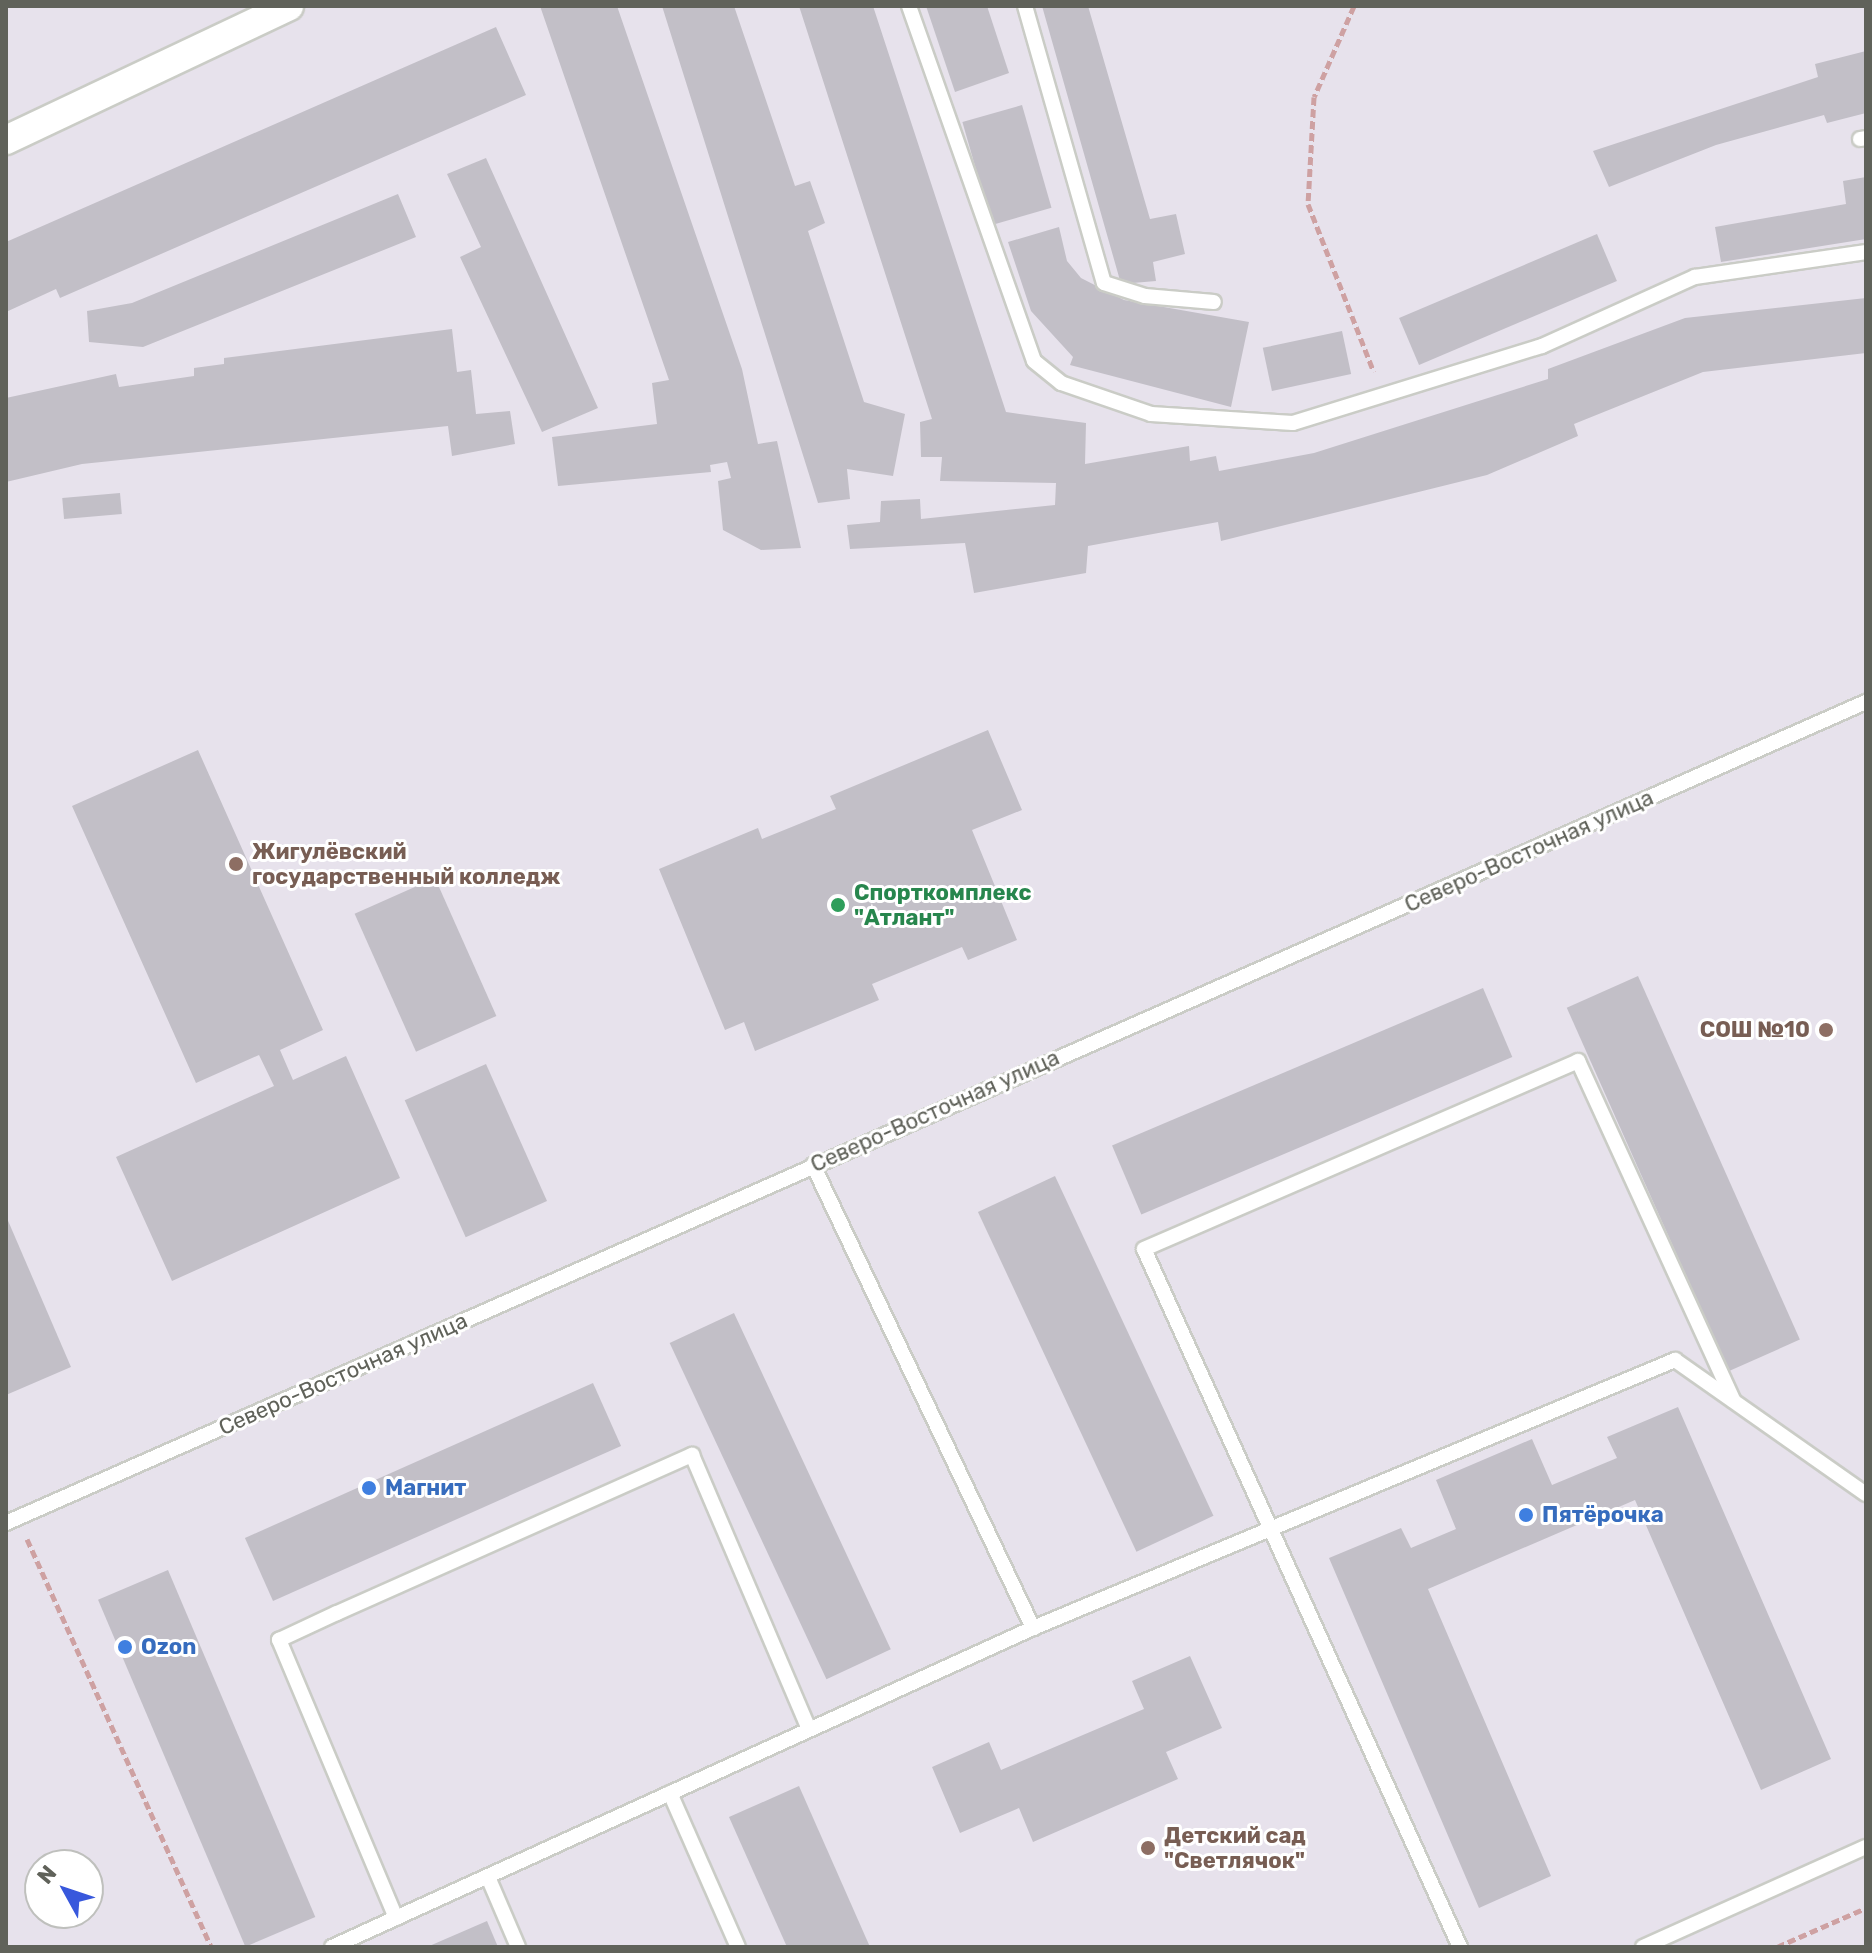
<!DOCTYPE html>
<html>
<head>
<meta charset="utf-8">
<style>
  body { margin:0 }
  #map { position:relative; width:1872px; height:1953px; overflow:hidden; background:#e7e2ec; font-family:Rubik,sans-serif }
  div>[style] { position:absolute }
  .building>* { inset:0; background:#c2bfc7; transform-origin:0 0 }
  .path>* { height:5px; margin-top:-2.5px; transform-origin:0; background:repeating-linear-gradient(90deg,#cea1a2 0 8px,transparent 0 12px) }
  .roads { filter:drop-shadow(2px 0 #caccc6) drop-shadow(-2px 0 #caccc6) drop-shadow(0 2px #caccc6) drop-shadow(0 -2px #caccc6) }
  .service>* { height:14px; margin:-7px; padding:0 7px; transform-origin:7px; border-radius:7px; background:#fff }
  .minor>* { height:28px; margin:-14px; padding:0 14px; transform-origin:14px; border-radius:14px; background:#fff }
  .dots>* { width:22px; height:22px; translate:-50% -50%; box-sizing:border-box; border:4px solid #fff; border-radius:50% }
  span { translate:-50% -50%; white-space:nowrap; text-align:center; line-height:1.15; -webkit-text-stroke:6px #fff; paint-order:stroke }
  .education-label { font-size:22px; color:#785e54; font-weight:700 }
  .left { translate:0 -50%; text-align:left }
  .right { translate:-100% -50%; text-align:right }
  .street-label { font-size:22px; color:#60625a }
  .leisure-label { font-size:22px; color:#27864d; font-weight:700 }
  .shop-label { font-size:22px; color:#366cbe; font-weight:700 }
  .frame { position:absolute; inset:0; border:8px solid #60625a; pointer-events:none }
  .north { position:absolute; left:24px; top:1849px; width:80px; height:80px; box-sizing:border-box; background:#fff; border:2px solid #bfc0bd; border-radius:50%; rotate:310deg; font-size:22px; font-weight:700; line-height:32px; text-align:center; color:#60625a }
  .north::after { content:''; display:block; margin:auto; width:28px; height:36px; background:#3858dc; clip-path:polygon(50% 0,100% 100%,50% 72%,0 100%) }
</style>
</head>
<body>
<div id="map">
  <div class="building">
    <i style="clip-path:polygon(540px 6px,617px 6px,742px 369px,758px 444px,777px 441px,801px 548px,761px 550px,723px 530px,718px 481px,731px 478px,727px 462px,710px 465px,711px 472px,558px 486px,552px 437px,657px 424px,652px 383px,669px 380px)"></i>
    <i style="clip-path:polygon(662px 6px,734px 6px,795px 186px,810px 181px,825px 223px,808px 231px,864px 402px,905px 414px,893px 476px,847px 469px,850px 499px,818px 503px)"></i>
    <i style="clip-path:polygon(799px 6px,873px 6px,1006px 412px,1086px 423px,1085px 464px,1189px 446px,1190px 461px,1216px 456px,1219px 471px,1314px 453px,1548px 379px,1548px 369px,1685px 318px,1866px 298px,1866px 353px,1703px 372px,1574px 424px,1578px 436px,1487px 475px,1221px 541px,1218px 522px,1088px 546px,1086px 573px,974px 593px,965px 543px,850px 549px,847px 525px,880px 522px,881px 501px,920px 499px,921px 519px,1055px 505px,1056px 483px,940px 481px,942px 457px,921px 457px,920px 422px,932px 419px)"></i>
    <i style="clip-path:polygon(926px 6px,987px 6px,1009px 73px,955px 92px)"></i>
    <i style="clip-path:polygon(1042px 6px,1088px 6px,1150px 219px,1176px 214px,1185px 254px,1153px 262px,1156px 281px,1121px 284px)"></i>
    <i style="clip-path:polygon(496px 27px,526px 95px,60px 298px,56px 289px,6px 312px,6px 242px)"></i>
    <i style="clip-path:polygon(1866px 51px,1866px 113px,1827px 123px,1824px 115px,1716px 145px,1609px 187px,1593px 151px,1818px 77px,1815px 64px)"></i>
    <i style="left:1022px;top:105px;width:107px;height:62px;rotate:74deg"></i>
    <i style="clip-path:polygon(486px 158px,598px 408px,542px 432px,460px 257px,481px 247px,447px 174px)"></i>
    <i style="clip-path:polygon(1866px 177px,1866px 239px,1721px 262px,1715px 227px,1846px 204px,1843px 181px)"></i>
    <i style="clip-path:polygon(398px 194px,416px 237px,143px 347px,89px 342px,87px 311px,132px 303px)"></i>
    <i style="clip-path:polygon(1059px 227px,1067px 261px,1081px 278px,1124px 300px,1249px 322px,1231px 407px,1070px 365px,1073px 357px,1031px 311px,1008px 242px)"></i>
    <i style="left:1597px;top:234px;width:51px;height:215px;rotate:67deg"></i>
    <i style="clip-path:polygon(452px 329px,457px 372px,471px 370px,476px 414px,510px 411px,515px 444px,452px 456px,448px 426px,82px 464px,6px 482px,6px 398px,116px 374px,119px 387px,194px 376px,194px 368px,224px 364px,224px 358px)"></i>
    <i style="left:1342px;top:331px;width:44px;height:81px;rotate:78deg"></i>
    <i style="left:120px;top:493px;width:21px;height:58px;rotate:85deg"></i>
    <i style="clip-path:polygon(988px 730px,1022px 810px,972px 830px,1017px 940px,968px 960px,962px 947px,872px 984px,879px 1000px,755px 1051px,744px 1022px,725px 1030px,659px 869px,758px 828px,762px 839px,836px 809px,830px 796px)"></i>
    <i style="clip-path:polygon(198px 750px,323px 1030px,280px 1050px,293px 1080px,346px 1056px,400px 1178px,172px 1281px,116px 1157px,274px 1086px,259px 1055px,196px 1083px,72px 806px)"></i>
    <i style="left:435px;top:878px;width:151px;height:88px;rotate:66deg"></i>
    <i style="left:1638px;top:976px;width:398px;height:78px;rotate:66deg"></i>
    <i style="left:1483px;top:988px;width:75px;height:403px;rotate:67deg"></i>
    <i style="left:486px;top:1064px;width:150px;height:89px;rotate:66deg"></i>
    <i style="left:1055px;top:1176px;width:375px;height:85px;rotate:65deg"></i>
    <i style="clip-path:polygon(6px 1216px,71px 1367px,6px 1395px)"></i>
    <i style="left:734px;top:1313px;width:371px;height:71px;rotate:65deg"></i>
    <i style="left:593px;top:1383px;width:69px;height:381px;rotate:66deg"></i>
    <i style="clip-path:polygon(1678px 1407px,1831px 1759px,1761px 1790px,1635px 1500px,1428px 1589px,1551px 1876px,1479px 1908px,1329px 1558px,1401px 1528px,1411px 1548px,1456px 1529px,1436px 1480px,1532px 1439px,1552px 1485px,1617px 1458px,1607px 1437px)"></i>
    <i style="left:168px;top:1570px;width:377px;height:76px;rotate:67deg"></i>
    <i style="clip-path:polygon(1190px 1656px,1222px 1728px,1166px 1752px,1178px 1779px,1033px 1842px,1019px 1808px,960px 1833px,932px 1767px,989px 1742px,1001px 1770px,1144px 1709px,1132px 1681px)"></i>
    <i style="clip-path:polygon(799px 1786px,870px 1947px,787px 1947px,729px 1817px)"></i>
    <i style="clip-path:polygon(487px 1921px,498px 1947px,427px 1947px)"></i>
  </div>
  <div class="path">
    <i style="left:1354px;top:6px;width:99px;rotate:113.7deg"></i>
    <i style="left:1314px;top:97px;width:107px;rotate:93.2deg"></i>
    <i style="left:1308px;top:204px;width:180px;rotate:68.6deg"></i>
    <i style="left:27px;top:1539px;width:448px;rotate:65.7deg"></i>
    <i style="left:1777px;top:1947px;width:97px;rotate:-23.7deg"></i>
  </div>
  <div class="roads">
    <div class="service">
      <i style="left:909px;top:6px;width:376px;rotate:70.6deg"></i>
      <i style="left:1034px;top:361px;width:35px;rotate:39deg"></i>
      <i style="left:1061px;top:383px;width:95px;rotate:19deg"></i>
      <i style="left:1151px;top:414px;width:142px;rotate:3.6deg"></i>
      <i style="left:1293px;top:423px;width:261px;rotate:-17.2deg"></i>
      <i style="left:1542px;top:346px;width:168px;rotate:-24.3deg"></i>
      <i style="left:1695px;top:277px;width:173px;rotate:-8.3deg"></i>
      <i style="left:1025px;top:6px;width:288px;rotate:74.1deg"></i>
      <i style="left:1104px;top:283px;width:43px;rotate:17.6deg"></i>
      <i style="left:1145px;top:296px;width:69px;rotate:5deg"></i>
      <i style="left:1860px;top:139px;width:6px;rotate:-9deg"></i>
      <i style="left:813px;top:1165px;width:513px;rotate:64.58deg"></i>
      <i style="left:6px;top:1523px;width:2033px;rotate:-23.82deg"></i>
      <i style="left:670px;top:1793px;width:168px;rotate:66.2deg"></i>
      <i style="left:488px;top:1877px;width:76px;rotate:66.8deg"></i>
      <i style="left:396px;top:1918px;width:302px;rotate:-112.8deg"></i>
      <i style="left:279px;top:1640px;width:64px;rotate:-25deg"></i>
      <i style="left:337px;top:1613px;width:389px;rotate:-24deg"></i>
      <i style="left:692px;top:1455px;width:298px;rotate:66.9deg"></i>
      <i style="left:332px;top:1947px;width:770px;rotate:-24.47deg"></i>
      <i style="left:1033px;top:1628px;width:696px;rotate:-22.66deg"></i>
      <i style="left:1675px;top:1360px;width:233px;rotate:35.1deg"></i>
      <i style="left:1460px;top:1947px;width:766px;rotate:-114.36deg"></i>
      <i style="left:1144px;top:1249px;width:473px;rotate:-23.4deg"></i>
      <i style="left:1578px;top:1061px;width:373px;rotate:65.4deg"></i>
      <i style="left:1643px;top:1947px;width:244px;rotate:-24.2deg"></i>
    </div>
    <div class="minor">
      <i style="left:6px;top:140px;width:313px;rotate:-25.3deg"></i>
    </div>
  </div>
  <div class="dots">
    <i style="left:236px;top:864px;background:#8d6e63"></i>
    <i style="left:838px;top:905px;background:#2e9e5b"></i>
    <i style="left:1826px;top:1030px;background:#8d6e63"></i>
    <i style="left:369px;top:1488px;background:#3f7fe0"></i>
    <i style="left:1526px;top:1515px;background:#3f7fe0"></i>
    <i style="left:125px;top:1647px;background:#3f7fe0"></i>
    <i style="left:1148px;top:1848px;background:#8d6e63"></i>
  </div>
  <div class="education-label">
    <span class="left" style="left:252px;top:864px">Жигулёвский<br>государственный колледж</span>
    <span class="right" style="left:1810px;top:1030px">СОШ №10</span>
    <span class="left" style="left:1164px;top:1848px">Детский сад<br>"Светлячок"</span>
  </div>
  <div class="street-label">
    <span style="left:1529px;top:851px;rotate:-24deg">Северо-Восточная улица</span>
    <span style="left:935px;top:1111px;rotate:-24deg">Северо-Восточная улица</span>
    <span style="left:343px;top:1374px;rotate:-24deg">Северо-Восточная улица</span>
  </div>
  <div class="leisure-label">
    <span class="left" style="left:854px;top:905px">Спорткомплекс<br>"Атлант"</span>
  </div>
  <div class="shop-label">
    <span class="left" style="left:385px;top:1488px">Магнит</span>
    <span class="left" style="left:1542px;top:1515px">Пятёрочка</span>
    <span class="left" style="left:141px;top:1647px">Ozon</span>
  </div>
  <div class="frame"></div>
  <div class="north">N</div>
</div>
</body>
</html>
